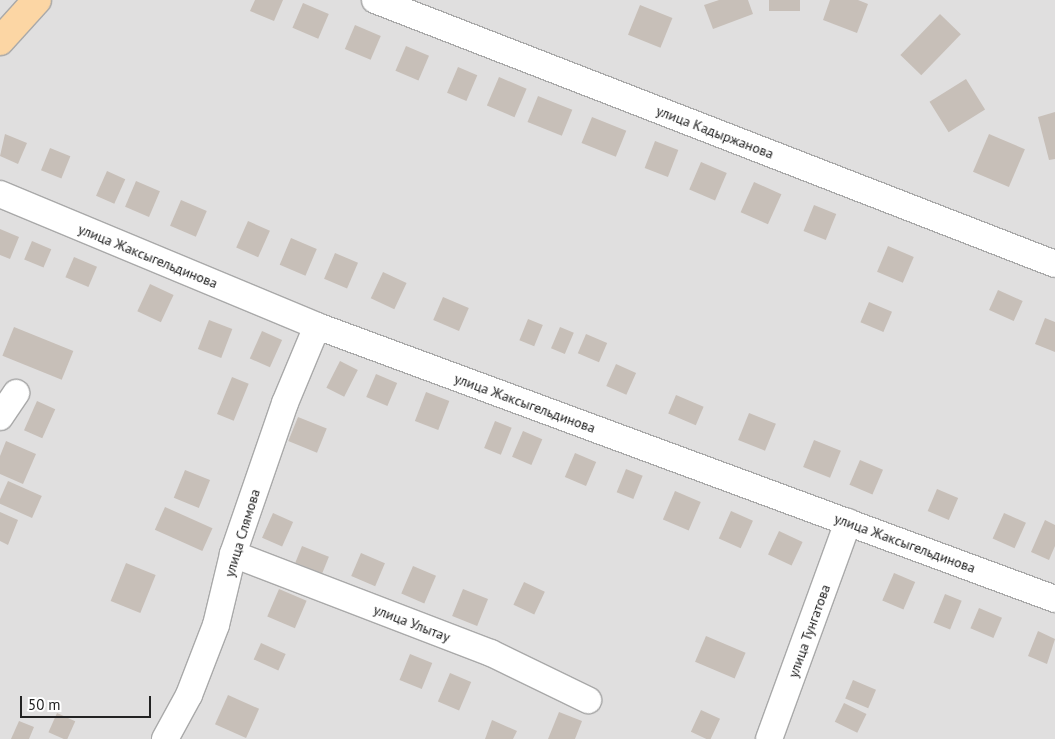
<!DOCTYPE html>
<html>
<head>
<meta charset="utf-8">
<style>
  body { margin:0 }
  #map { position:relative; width:1055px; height:739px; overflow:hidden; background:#f2efe9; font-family:"PT Sans",sans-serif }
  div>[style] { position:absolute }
  .residential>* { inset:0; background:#e0dfdf; transform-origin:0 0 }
  .building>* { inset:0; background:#c7bfb8; transform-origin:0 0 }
  .roads { filter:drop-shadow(1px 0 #a9a9a9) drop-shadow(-1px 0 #a9a9a9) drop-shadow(0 1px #a9a9a9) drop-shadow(0 -1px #a9a9a9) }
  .minor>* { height:26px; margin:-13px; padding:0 13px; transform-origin:13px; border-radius:13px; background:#fff }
  .major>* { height:28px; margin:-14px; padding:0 14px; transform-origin:14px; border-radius:14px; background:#fcd6a4 }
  span { translate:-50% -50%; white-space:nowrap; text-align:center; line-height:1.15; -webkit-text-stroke:5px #fff; paint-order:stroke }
  .street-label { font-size:14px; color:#222 }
  .scale { position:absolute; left:20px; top:696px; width:131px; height:22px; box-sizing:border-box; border:2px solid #222; border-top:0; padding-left:6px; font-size:15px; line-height:18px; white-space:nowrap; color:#222; -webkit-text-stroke:4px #fff; paint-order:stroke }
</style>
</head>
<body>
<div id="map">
  <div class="residential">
    <i style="left:0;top:0;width:1055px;height:739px"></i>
  </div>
  <div class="building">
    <i style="clip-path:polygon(255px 0,283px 0,274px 21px,250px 11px)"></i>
    <i style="clip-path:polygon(719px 0,748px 0,753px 14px,713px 29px,704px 5px)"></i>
    <i style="left:769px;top:0;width:31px;height:11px"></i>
    <i style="clip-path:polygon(830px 0,858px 0,868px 4px,857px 33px,823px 20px)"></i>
    <i style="left:303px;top:3px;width:28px;height:27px;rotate:23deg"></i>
    <i style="left:640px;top:5px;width:35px;height:32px;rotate:22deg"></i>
    <i style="left:940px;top:14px;width:29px;height:57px;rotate:44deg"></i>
    <i style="left:355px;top:25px;width:28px;height:26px;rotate:23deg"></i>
    <i style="left:406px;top:46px;width:25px;height:27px;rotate:23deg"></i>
    <i style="left:458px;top:67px;width:21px;height:28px;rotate:23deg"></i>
    <i style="left:499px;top:77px;width:30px;height:31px;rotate:23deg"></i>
    <i style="left:966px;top:79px;width:36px;height:43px;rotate:58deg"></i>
    <i style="left:538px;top:96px;width:37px;height:28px;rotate:22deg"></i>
    <i style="clip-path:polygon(1055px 112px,1055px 159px,1049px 160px,1038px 117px)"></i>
    <i style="left:592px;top:117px;width:37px;height:28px;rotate:22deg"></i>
    <i style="clip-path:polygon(5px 134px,27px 143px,18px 164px,0 156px)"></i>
    <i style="left:989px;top:134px;width:39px;height:41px;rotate:23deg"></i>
    <i style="left:655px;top:141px;width:25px;height:29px;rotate:21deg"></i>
    <i style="left:50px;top:148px;width:22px;height:24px;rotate:22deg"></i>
    <i style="left:701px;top:162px;width:28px;height:30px;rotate:23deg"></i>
    <i style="left:107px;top:171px;width:20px;height:27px;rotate:24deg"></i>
    <i style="left:136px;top:181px;width:26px;height:28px;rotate:23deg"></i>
    <i style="left:754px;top:182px;width:30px;height:33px;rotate:24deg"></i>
    <i style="left:181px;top:200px;width:28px;height:28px;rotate:23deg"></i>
    <i style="left:814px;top:205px;width:24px;height:28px;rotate:22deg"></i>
    <i style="left:248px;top:221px;width:24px;height:29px;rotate:24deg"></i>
    <i style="clip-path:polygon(0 229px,19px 237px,10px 259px,0 255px)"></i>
    <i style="left:291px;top:238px;width:28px;height:29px;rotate:23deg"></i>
    <i style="left:32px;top:241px;width:21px;height:20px;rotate:23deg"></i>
    <i style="left:888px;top:246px;width:28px;height:28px;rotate:23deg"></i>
    <i style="left:335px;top:253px;width:25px;height:28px;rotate:23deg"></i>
    <i style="left:74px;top:257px;width:25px;height:22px;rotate:23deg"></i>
    <i style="left:383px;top:272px;width:26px;height:29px;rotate:25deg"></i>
    <i style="left:150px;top:284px;width:26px;height:30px;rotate:25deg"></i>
    <i style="left:998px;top:290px;width:27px;height:22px;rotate:24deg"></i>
    <i style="left:443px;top:297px;width:28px;height:25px;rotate:23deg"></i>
    <i style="left:869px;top:302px;width:25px;height:22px;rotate:23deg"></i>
    <i style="clip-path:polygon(1045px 318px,1055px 322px,1055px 352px,1035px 344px)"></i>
    <i style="left:528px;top:319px;width:16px;height:23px;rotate:22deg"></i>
    <i style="left:209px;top:320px;width:25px;height:31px;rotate:21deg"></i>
    <i style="left:14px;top:327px;width:64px;height:31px;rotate:22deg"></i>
    <i style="left:560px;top:327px;width:15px;height:23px;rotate:23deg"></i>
    <i style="left:262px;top:331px;width:22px;height:30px;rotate:24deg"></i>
    <i style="left:586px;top:334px;width:23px;height:21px;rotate:23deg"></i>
    <i style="left:340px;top:361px;width:20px;height:30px;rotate:27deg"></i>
    <i style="left:616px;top:364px;width:22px;height:24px;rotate:24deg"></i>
    <i style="left:376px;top:374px;width:23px;height:25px;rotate:23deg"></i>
    <i style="left:232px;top:377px;width:18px;height:40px;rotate:22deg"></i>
    <i style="left:426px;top:392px;width:25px;height:31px;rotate:21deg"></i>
    <i style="left:676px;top:395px;width:30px;height:20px;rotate:23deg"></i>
    <i style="left:37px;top:401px;width:20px;height:32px;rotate:24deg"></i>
    <i style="left:749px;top:413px;width:29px;height:29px;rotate:22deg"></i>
    <i style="left:298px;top:417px;width:31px;height:26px;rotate:22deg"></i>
    <i style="left:495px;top:421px;width:18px;height:29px;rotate:22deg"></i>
    <i style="left:523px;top:431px;width:21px;height:28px;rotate:23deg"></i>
    <i style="left:814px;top:440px;width:29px;height:29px;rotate:22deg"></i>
    <i style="clip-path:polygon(6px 441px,36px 454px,23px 484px,0 474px,0 456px)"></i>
    <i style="left:575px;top:453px;width:23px;height:26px;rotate:23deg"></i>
    <i style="left:860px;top:460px;width:25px;height:27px;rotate:23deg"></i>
    <i style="left:626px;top:469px;width:18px;height:25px;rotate:22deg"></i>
    <i style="left:185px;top:470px;width:27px;height:30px;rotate:22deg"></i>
    <i style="left:8px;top:481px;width:37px;height:24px;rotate:24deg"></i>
    <i style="left:937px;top:489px;width:23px;height:24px;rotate:23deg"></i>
    <i style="left:675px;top:491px;width:28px;height:31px;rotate:23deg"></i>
    <i style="left:165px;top:507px;width:52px;height:25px;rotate:24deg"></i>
    <i style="left:731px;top:511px;width:24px;height:30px;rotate:24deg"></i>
    <i style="clip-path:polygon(0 512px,18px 520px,8px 545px,0 541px)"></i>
    <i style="left:273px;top:513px;width:22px;height:27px;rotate:24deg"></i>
    <i style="left:1004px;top:513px;width:24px;height:28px;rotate:24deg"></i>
    <i style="clip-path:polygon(1045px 520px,1055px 525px,1055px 546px,1049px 560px,1031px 552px)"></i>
    <i style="left:779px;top:531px;width:26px;height:26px;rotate:25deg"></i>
    <i style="left:302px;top:546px;width:29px;height:18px;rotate:22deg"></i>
    <i style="left:361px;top:553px;width:26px;height:25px;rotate:23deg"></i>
    <i style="left:126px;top:563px;width:32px;height:41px;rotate:22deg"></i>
    <i style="left:413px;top:566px;width:25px;height:30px;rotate:23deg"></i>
    <i style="left:894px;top:573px;width:23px;height:30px;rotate:23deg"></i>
    <i style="left:524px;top:582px;width:23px;height:25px;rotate:25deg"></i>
    <i style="left:279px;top:589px;width:30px;height:30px;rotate:23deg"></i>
    <i style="left:463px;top:589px;width:27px;height:29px;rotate:22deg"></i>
    <i style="left:945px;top:594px;width:18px;height:31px;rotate:22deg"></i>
    <i style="left:979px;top:608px;width:25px;height:22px;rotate:23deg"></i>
    <i style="clip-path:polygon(1038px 631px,1055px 639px,1047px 664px,1028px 656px)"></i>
    <i style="left:706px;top:636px;width:43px;height:28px;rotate:23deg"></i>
    <i style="left:261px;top:643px;width:27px;height:18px;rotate:24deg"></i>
    <i style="left:410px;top:654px;width:24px;height:28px;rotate:22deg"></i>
    <i style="left:450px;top:673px;width:23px;height:31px;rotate:23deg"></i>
    <i style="left:853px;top:680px;width:25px;height:20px;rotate:23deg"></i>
    <i style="left:228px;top:695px;width:34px;height:32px;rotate:24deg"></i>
    <i style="left:844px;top:703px;width:25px;height:21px;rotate:26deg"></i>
    <i style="left:701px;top:710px;width:21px;height:24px;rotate:25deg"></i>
    <i style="clip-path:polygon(559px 712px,582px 721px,575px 739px,548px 739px)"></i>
    <i style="left:57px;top:713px;width:20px;height:21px;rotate:24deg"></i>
    <i style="clip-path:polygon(492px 720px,517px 731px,513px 739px,485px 739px)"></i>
    <i style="clip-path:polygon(19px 721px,34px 727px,29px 739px,11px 739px)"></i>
  </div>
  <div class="roads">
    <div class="minor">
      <i style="left:375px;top:0;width:729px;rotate:21.22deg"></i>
      <i style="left:0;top:194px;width:343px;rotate:22.6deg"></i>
      <i style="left:317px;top:326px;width:787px;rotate:20.3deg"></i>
      <i style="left:0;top:417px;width:29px;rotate:-56deg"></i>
      <i style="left:233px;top:554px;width:276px;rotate:21deg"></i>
      <i style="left:491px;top:653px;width:108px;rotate:25.9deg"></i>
      <i style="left:165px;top:739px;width:50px;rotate:-61.4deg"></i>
      <i style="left:189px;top:695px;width:75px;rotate:-68.9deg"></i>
      <i style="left:216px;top:625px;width:73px;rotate:-76.5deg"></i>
      <i style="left:233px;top:554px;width:160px;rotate:-71deg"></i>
      <i style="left:285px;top:403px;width:83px;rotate:-67.4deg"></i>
      <i style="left:769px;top:739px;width:231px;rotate:-70deg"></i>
    </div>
    <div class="major">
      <i style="left:0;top:41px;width:55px;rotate:-47.9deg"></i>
    </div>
  </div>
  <div class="street-label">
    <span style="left:715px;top:132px;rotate:21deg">улица Кадыржанова</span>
    <span style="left:148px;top:256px;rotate:22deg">улица Жаксыгельдинова</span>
    <span style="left:525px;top:403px;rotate:20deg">улица Жаксыгельдинова</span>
    <span style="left:242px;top:533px;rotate:-73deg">улица Слямова</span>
    <span style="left:905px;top:543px;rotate:20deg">улица Жаксыгельдинова</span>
    <span style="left:412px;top:623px;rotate:21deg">улица Улытау</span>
    <span style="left:809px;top:631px;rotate:-70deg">улица Тунгатова</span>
  </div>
  <div class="scale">50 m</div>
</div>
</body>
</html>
